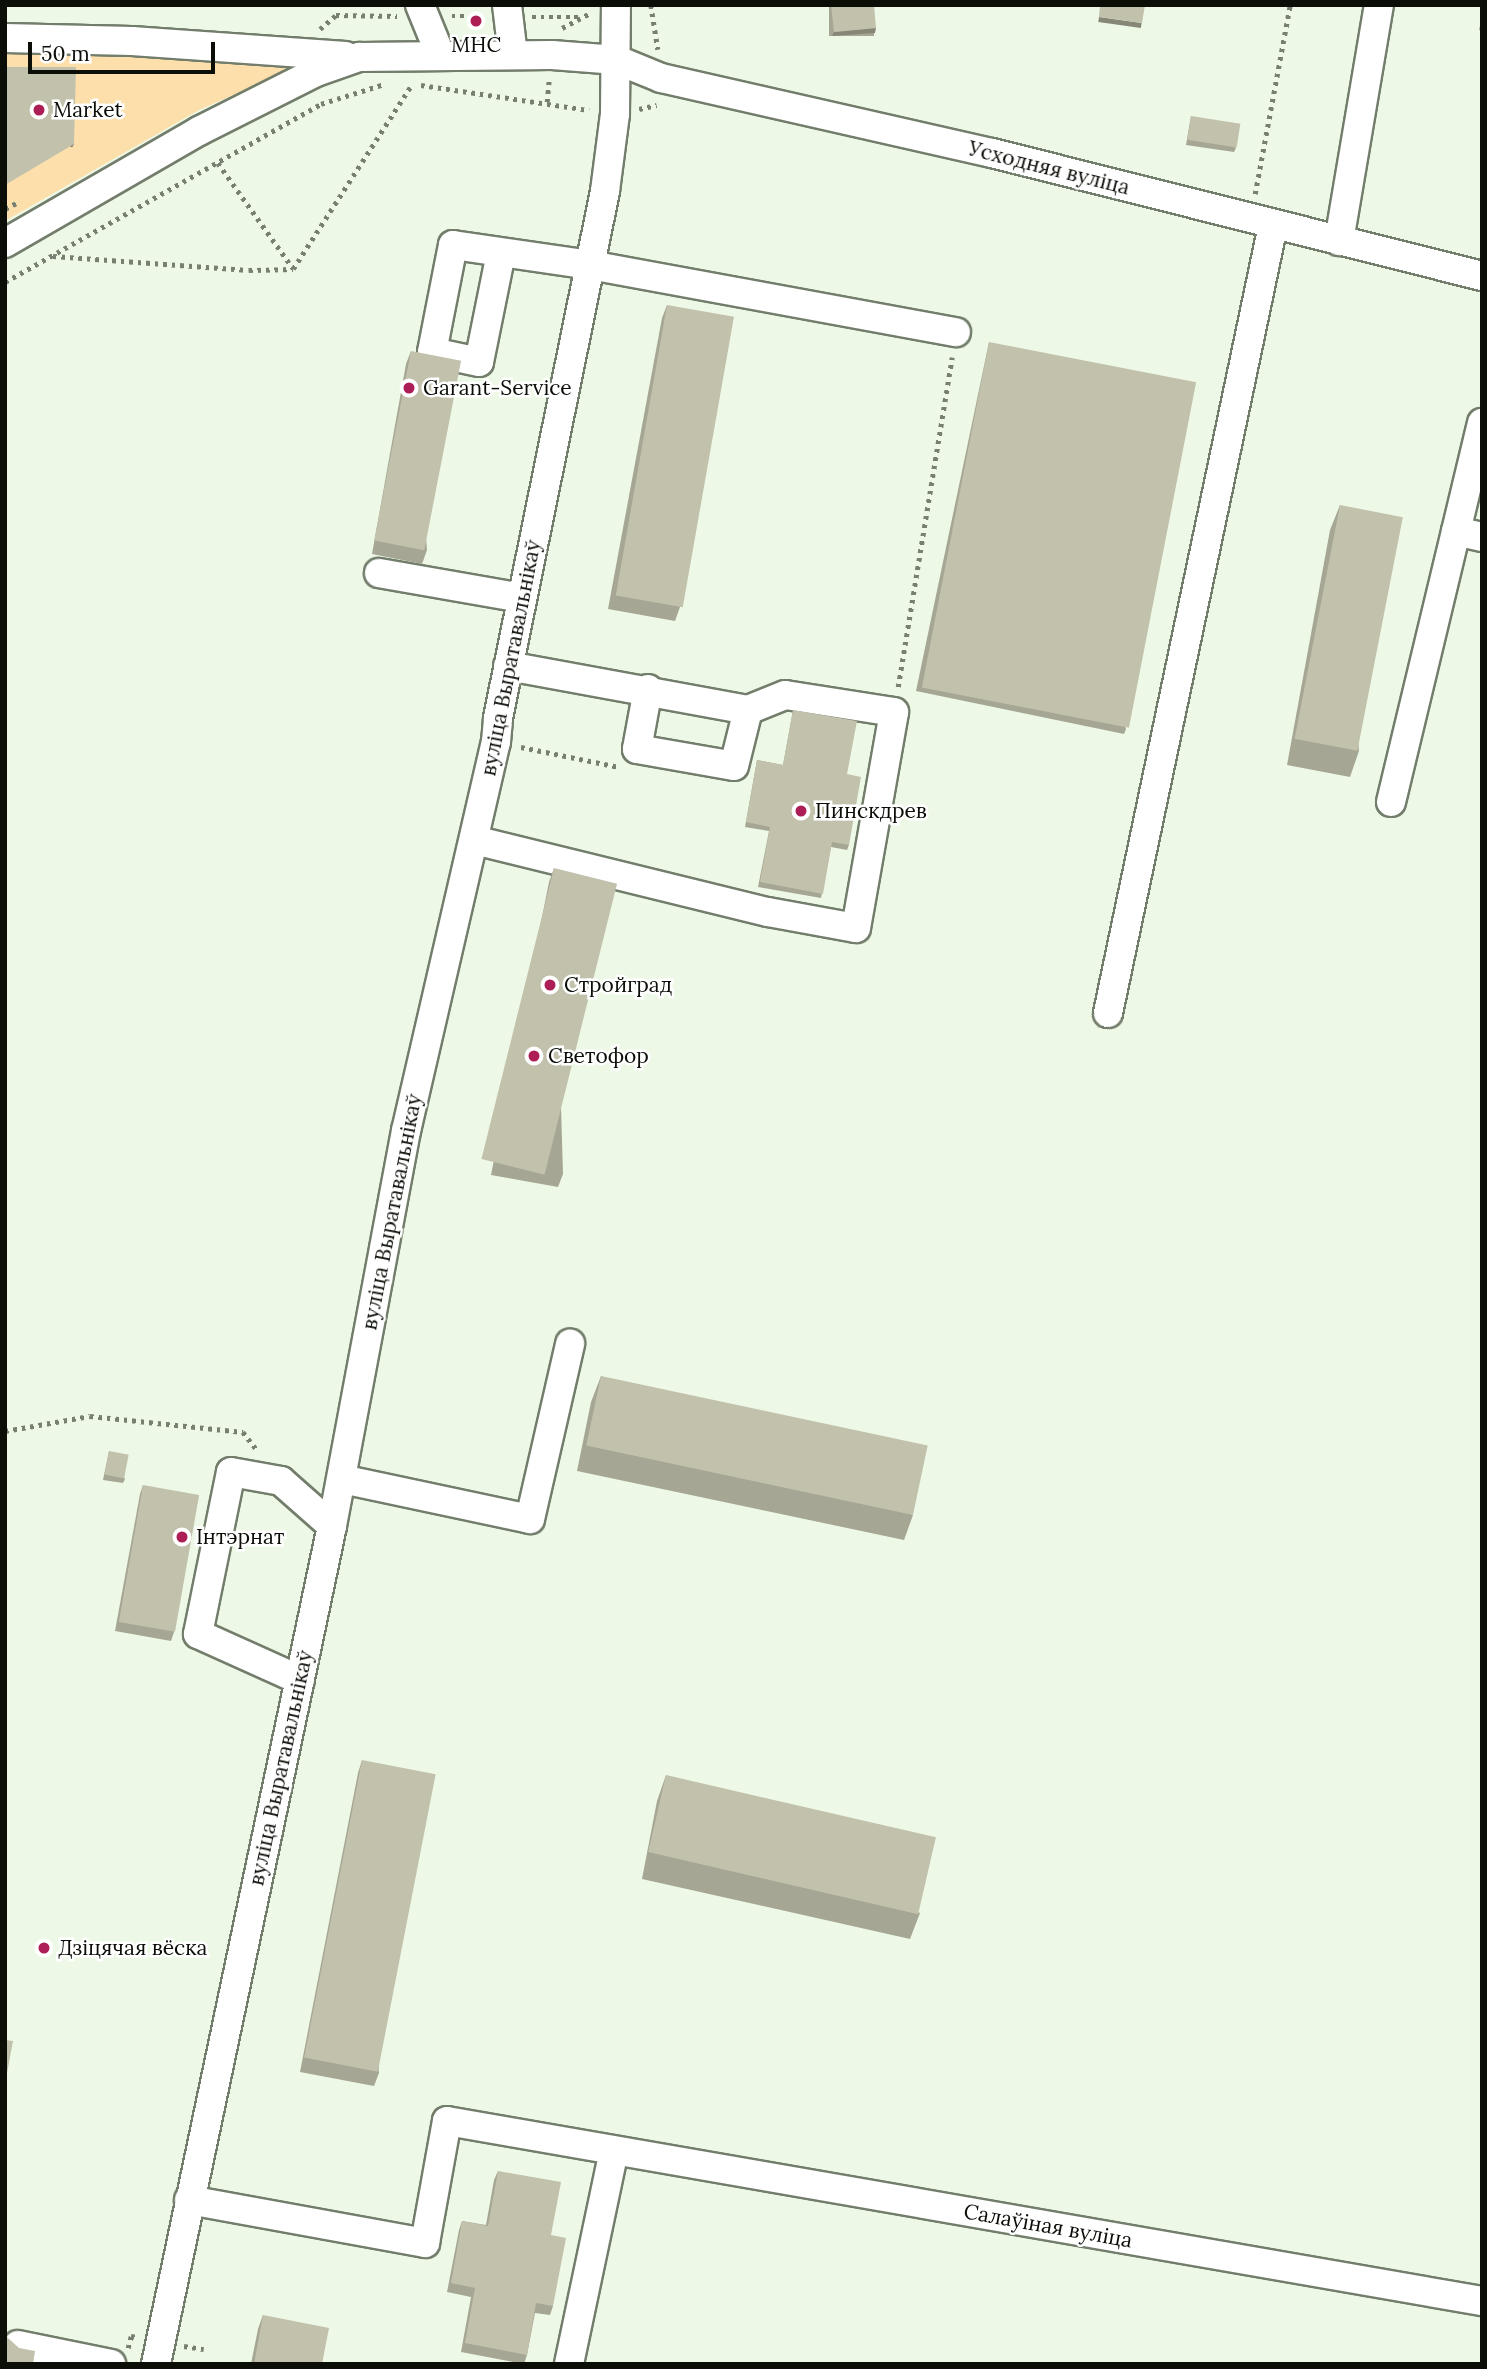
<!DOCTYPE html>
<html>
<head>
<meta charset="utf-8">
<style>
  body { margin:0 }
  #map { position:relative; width:1487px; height:2369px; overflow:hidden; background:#edf9e6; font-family:Lora,serif }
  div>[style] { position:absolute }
  .green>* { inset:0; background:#fddfab }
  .path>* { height:4.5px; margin-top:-2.25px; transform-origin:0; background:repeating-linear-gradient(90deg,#777f72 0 3.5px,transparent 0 8.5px) }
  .roads { filter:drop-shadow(2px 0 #727d6b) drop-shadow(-2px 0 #727d6b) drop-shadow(0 2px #727d6b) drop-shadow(0 -2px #727d6b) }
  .minor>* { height:28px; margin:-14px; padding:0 14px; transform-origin:14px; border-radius:14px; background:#fff }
  .wall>* { inset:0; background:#a6a694; transform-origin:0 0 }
  .shaded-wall>* { inset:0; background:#878778; transform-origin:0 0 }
  .building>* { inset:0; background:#c1c1ac; transform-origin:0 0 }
  .dots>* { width:19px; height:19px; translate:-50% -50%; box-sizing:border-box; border:4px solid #fff; border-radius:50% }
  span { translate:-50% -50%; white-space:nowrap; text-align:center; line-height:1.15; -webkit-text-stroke:5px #fff; paint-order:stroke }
  .poi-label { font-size:21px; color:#0a0e07 }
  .left { translate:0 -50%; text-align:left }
  .street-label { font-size:21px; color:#0a0e07 }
  .frame { position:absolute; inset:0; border:7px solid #0a0e07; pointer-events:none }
  .scale { position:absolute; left:28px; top:42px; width:187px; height:32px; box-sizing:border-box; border:4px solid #0a0e07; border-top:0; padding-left:9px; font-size:21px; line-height:24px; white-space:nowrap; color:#0a0e07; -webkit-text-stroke:5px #fff; paint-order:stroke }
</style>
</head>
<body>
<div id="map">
  <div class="green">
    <i style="clip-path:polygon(5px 43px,320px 57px,199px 110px,5px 221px)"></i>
  </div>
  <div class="path">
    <i style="left:651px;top:5px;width:45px;rotate:81deg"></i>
    <i style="left:452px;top:16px;width:33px"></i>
    <i style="left:532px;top:17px;width:46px"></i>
    <i style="left:562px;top:28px;width:32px;rotate:-28deg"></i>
    <i style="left:320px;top:29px;width:21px;rotate:-41deg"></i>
    <i style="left:336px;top:15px;width:61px;rotate:0.9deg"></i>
    <i style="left:421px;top:85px;width:170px;rotate:8.5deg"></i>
    <i style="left:547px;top:102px;width:23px;rotate:-85deg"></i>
    <i style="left:639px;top:109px;width:18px;rotate:-13deg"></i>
    <i style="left:218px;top:163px;width:129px;rotate:54.5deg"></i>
    <i style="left:1255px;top:194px;width:192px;rotate:-79.5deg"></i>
    <i style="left:5px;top:209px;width:17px;rotate:-28deg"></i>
    <i style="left:53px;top:256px;width:196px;rotate:4.1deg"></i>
    <i style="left:249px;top:270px;width:44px;rotate:-1.3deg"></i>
    <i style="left:293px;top:269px;width:220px;rotate:-57.2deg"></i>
    <i style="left:5px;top:282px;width:363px;rotate:-29.4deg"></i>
    <i style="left:321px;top:104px;width:66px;rotate:-17.6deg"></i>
    <i style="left:898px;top:687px;width:334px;rotate:-80.7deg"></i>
    <i style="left:521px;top:747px;width:100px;rotate:11.5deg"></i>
    <i style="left:5px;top:1431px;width:86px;rotate:-10deg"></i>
    <i style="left:90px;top:1416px;width:154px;rotate:6deg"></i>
    <i style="left:243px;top:1432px;width:23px;rotate:52deg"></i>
    <i style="left:184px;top:2346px;width:20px;rotate:9deg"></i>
    <i style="left:128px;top:2348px;width:12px;rotate:-76deg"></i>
    <i style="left:131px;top:2336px;width:6px;rotate:9deg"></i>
  </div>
  <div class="roads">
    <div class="minor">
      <i style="left:420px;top:5px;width:53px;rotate:67.8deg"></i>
      <i style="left:507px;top:5px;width:50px;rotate:83.2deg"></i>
      <i style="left:5px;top:38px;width:127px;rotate:1.4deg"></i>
      <i style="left:132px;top:41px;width:214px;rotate:4deg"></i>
      <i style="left:1339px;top:241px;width:239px;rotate:-80.4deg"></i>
      <i style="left:5px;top:243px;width:224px;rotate:-30deg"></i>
      <i style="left:199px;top:131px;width:131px;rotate:-26.8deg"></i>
      <i style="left:316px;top:72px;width:46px;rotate:-19.2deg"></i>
      <i style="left:359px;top:57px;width:193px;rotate:-0.6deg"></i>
      <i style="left:552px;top:55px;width:65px;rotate:4.4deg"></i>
      <i style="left:617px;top:60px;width:48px;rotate:22.2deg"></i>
      <i style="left:661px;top:78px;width:339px;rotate:12.8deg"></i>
      <i style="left:992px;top:153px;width:505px;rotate:14.09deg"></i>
      <i style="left:501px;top:253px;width:111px;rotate:101.4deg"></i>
      <i style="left:479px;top:362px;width:48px;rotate:-168deg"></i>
      <i style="left:432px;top:352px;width:109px;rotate:-78.9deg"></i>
      <i style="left:453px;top:245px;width:138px;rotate:8.3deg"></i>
      <i style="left:590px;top:265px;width:372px;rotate:10.4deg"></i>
      <i style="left:1456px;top:531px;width:27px;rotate:13deg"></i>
      <i style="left:379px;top:573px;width:145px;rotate:9.9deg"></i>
      <i style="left:648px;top:689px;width:61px;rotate:100.4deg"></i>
      <i style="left:637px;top:749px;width:98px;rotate:9.9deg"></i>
      <i style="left:734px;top:766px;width:58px;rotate:-76deg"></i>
      <i style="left:1391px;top:802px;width:390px;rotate:-76.5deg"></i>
      <i style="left:474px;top:840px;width:303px;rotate:13.8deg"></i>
      <i style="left:768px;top:912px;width:89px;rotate:10.3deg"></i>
      <i style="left:856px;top:928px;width:219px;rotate:-80deg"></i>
      <i style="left:894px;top:712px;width:110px;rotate:-171.1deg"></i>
      <i style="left:785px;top:695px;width:40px;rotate:158deg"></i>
      <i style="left:748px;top:710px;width:244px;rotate:-169.6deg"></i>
      <i style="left:1108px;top:1013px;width:805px;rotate:-78.17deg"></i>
      <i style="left:342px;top:1479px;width:192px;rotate:12deg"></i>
      <i style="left:530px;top:1519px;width:180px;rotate:-77.1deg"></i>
      <i style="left:300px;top:1680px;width:112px;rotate:-155.7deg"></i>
      <i style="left:198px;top:1634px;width:165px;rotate:-78.5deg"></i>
      <i style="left:231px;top:1472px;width:51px;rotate:10.2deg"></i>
      <i style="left:281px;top:1481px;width:68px;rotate:41.4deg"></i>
      <i style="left:189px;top:2200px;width:240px;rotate:10.3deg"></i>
      <i style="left:425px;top:2243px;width:124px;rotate:-79.8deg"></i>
      <i style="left:447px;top:2121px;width:1051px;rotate:9.87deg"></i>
      <i style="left:18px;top:2345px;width:95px;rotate:11.5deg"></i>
      <i style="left:156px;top:2364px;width:856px;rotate:-78.14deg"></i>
      <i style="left:332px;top:1526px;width:402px;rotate:-79.4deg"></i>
      <i style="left:406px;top:1131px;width:399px;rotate:-77deg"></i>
      <i style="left:496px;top:742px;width:24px;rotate:-85deg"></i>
      <i style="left:498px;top:718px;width:538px;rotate:-78.52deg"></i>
      <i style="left:605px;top:191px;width:78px;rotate:-82.6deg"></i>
      <i style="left:615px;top:114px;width:109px;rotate:-89.5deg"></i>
      <i style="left:569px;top:2364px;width:218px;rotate:-78.1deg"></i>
    </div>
  </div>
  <div class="wall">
    <i style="left:829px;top:5px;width:45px;height:31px"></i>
    <i style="clip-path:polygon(1482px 16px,1482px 31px,1479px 30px)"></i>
    <i style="clip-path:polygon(1191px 116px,1236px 148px,1234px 152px,1186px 145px)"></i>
    <i style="clip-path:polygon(667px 305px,680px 607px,675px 621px,608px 609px,662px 318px)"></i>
    <i style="clip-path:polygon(989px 342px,1126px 729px,1124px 734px,916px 691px)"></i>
    <i style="clip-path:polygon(411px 351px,427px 550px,422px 564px,372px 554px,406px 364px)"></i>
    <i style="clip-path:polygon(1340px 505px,1359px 751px,1350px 777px,1287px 765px,1330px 530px)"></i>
    <i style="clip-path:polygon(793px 710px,847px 774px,849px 845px,847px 850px,831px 847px,821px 898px,758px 887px,769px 831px,745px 827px,757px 760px,783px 765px)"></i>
    <i style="clip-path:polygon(554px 868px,563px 1174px,558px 1187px,491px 1175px,549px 882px)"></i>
    <i style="clip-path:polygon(601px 1376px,913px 1515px,904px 1540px,577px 1471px,591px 1402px)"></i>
    <i style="clip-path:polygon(109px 1451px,125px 1479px,123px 1483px,103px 1480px)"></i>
    <i style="clip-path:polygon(143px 1485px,174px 1632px,171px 1641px,115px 1631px,140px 1494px)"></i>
    <i style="clip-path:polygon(362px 1760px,379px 2073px,374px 2086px,300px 2072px,358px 1773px)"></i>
    <i style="clip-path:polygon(666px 1775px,920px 1913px,910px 1939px,642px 1879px,657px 1801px)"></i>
    <i style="clip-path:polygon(498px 2171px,551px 2235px,553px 2306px,550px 2315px,535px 2313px,527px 2355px,524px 2364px,461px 2352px,471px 2297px,447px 2292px,459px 2230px,462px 2221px,486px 2225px,494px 2180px)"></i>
    <i style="clip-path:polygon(263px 2315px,322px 2364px,251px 2364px,258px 2329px)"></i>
  </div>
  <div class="shaded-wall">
    <i style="left:1099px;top:17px;width:43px;height:5px;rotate:8deg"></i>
    <i style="clip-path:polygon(876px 28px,875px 33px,832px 36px,834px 32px)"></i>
    <i style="left:74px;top:144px;width:4px;height:80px;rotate:117deg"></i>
  </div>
  <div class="building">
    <i style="clip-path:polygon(831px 5px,874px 5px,876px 28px,834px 32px)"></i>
    <i style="clip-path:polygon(1100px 5px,1145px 5px,1142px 23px,1099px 17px)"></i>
    <i style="clip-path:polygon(5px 67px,76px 67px,74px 144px,5px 185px)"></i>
    <i style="left:1191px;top:116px;width:50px;height:24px;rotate:9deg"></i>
    <i style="left:667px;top:305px;width:68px;height:295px;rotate:10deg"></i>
    <i style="left:989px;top:342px;width:211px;height:352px;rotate:11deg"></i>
    <i style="left:411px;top:351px;width:51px;height:193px;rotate:11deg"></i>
    <i style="left:1340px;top:505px;width:64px;height:238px;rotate:11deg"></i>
    <i style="clip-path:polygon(793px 710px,857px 721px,847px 774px,861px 777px,849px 845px,832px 842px,823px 894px,760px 882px,770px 827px,746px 822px,757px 760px,783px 765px)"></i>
    <i style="left:554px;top:868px;width:65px;height:300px;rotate:14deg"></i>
    <i style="left:601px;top:1376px;width:334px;height:71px;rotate:12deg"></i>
    <i style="left:109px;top:1451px;width:20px;height:24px;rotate:11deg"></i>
    <i style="left:143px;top:1485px;width:57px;height:139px;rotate:10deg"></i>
    <i style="left:362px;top:1760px;width:75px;height:303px;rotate:11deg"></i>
    <i style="left:666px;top:1775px;width:277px;height:79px;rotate:13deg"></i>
    <i style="clip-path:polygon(5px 2040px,13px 2041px,5px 2084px)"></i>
    <i style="clip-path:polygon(498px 2171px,561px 2182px,551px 2235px,566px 2238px,553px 2306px,536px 2303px,527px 2355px,465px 2343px,475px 2288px,451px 2283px,462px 2221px,488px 2226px)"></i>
    <i style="clip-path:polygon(263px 2315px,329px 2328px,322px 2364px,254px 2364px)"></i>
    <i style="clip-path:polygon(5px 2337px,8px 2338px,19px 2348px,35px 2351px,33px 2364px,5px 2364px)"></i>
  </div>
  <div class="dots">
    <i style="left:476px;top:21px;background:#ad1e56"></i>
    <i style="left:39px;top:110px;background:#ad1e56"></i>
    <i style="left:409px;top:388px;background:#ad1e56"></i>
    <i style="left:801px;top:811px;background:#ad1e56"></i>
    <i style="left:550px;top:985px;background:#ad1e56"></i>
    <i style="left:534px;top:1056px;background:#ad1e56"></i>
    <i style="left:182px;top:1537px;background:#ad1e56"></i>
    <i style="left:44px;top:1948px;background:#ad1e56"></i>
  </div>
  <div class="poi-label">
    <span style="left:476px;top:45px">МНС</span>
    <span class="left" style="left:53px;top:110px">Market</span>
    <span class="left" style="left:423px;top:388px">Garant-Service</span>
    <span class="left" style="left:815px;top:811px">Пинскдрев</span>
    <span class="left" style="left:564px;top:985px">Стройград</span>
    <span class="left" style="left:548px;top:1056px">Светофор</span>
    <span class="left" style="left:196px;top:1537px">Інтэрнат</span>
    <span class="left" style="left:58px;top:1948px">Дзіцячая вёска</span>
  </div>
  <div class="street-label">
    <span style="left:1049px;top:168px;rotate:14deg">Усходняя вуліца</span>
    <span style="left:511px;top:658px;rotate:-79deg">вуліца Выратавальнікаў</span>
    <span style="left:392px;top:1212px;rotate:-79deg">вуліца Выратавальнікаў</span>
    <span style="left:281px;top:1768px;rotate:-78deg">вуліца Выратавальнікаў</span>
    <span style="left:1048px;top:2226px;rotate:10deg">Салаўіная вуліца</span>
  </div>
  <div class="frame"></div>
  <div class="scale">50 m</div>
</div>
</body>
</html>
